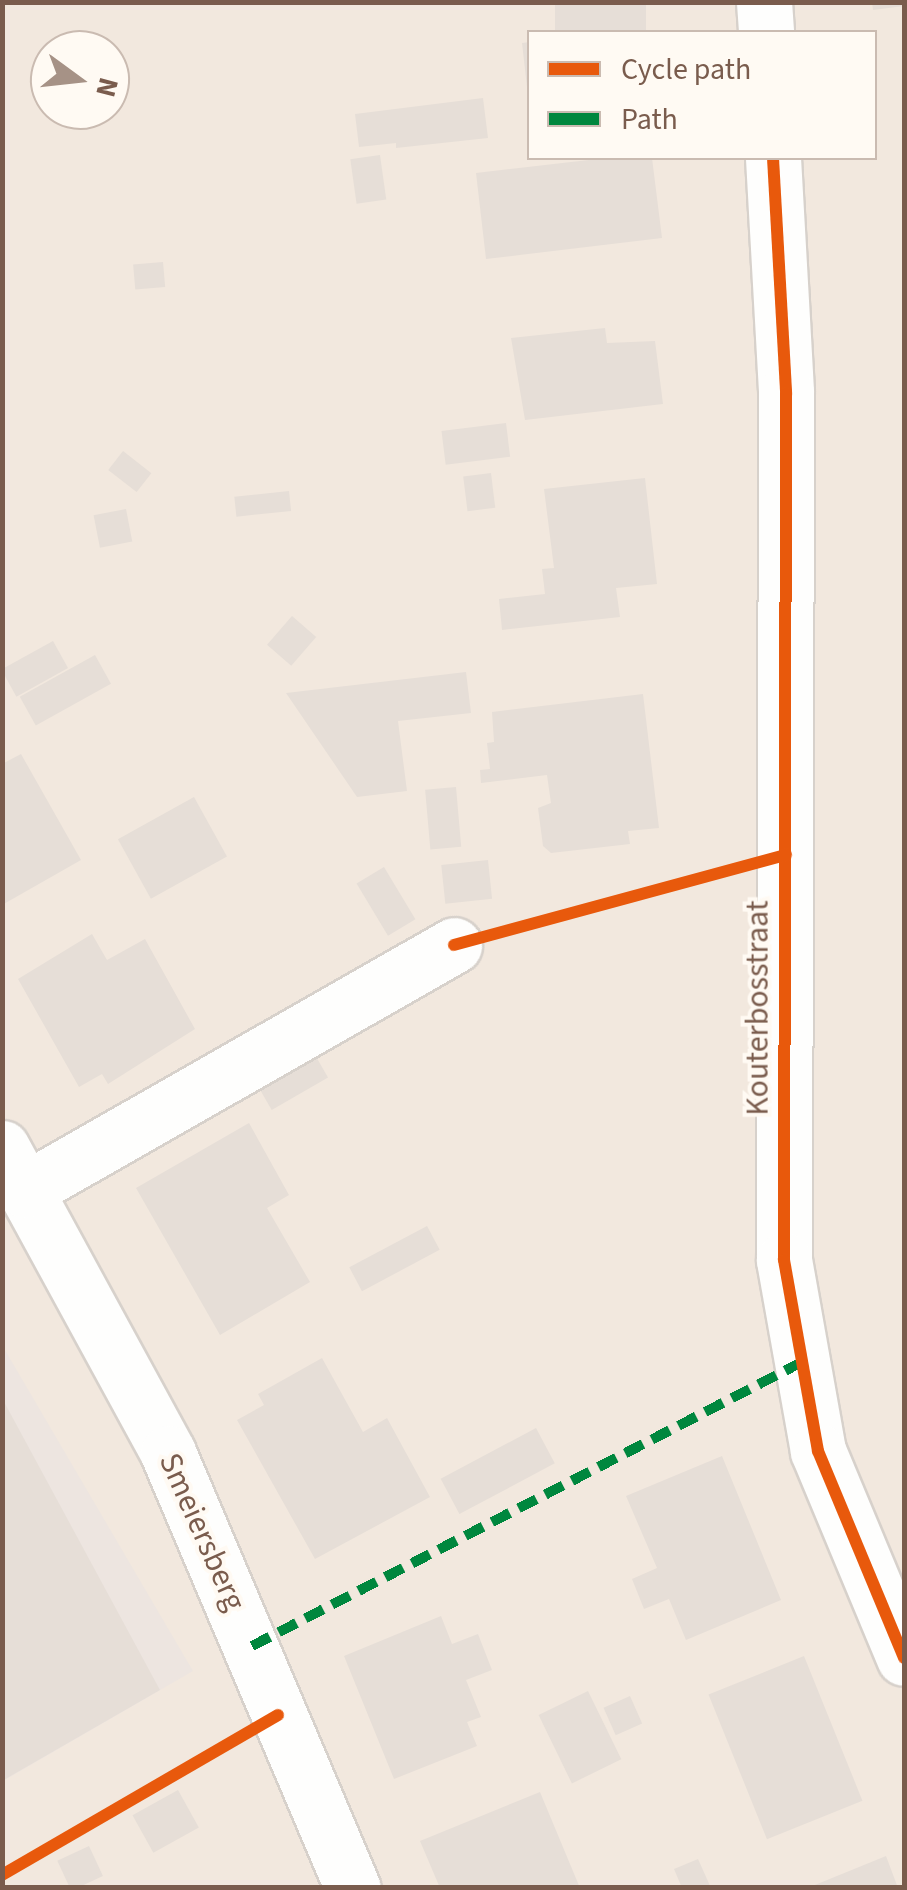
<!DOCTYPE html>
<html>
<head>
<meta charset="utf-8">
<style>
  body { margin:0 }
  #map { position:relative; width:907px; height:1890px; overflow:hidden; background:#f9f5f0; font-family:"Source Sans 3",sans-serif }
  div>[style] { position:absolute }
  .residential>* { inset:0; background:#f2e8de }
  .industrial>* { inset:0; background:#ede5e0 }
  .building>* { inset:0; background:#e6ded7; transform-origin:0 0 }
  .roads { filter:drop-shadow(2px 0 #d7d1cb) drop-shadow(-2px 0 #d7d1cb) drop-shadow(0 2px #d7d1cb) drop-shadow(0 -2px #d7d1cb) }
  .minor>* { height:55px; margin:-27.5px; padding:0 27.5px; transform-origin:27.5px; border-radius:27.5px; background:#fefefd }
  .quiet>* { height:10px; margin-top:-5px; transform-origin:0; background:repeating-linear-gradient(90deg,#00873e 0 20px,transparent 0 30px) }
  .cycleway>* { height:12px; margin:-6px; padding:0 6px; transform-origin:6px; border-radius:6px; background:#e8590c }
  span { translate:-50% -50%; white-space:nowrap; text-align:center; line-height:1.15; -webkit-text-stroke:8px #fffaf3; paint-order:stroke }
  .street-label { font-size:32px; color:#7a5c4d }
  .frame { position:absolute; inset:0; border:5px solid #7a5c4d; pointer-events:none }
  .legend { position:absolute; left:527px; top:30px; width:350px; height:130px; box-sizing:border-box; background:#fffaf3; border:2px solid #cabbb1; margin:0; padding:12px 18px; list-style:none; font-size:30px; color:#7a5c4d }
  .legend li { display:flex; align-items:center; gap:20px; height:50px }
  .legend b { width:50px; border:2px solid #cabbb1 }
  .north { position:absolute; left:30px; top:30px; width:100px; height:100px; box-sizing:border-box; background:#fffaf3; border:2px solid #cabbb1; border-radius:50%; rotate:105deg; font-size:28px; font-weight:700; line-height:40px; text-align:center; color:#7a5c4d }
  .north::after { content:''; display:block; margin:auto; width:35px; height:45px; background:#a69286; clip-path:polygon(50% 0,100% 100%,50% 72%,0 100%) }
</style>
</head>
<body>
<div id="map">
  <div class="residential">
    <i style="clip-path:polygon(evenodd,3px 3px,904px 3px,904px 1887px,3px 1887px,3px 3px,530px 32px,874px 32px,874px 158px,530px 158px,530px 32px,3px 3px,50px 50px,110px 50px,110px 110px,50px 110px,50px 50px)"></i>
  </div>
  <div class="industrial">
    <i style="clip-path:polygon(2px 1345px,193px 1671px,3px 1781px,2px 1781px)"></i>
  </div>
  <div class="building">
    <i style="left:555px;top:2px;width:91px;height:30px"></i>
    <i style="clip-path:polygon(872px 2px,904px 2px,904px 6px,873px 10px)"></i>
    <i style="clip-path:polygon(530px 42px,530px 87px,527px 87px,522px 43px)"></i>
    <i style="clip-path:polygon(483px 98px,488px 138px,396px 148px,396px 143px,359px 147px,355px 114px)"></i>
    <i style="left:380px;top:155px;width:45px;height:30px;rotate:82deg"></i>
    <i style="clip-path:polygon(606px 158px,652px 158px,662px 238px,486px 259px,476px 173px)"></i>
    <i style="left:163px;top:262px;width:25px;height:30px;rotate:85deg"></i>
    <i style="clip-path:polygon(605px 328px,607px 343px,655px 341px,663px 404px,525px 420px,511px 338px)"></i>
    <i style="left:506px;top:423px;width:34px;height:65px;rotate:83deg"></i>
    <i style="left:123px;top:451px;width:36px;height:24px;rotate:38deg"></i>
    <i style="left:491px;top:473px;width:35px;height:28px;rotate:83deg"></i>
    <i style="clip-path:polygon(645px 478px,657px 584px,616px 588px,620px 617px,502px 630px,499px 599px,545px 594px,542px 569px,554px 568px,544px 489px)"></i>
    <i style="left:289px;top:491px;width:20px;height:55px;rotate:84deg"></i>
    <i style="left:126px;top:509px;width:33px;height:33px;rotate:79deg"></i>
    <i style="left:292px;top:616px;width:32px;height:38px;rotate:41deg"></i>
    <i style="left:53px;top:641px;width:31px;height:59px;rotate:61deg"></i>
    <i style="left:95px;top:655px;width:33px;height:86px;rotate:61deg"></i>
    <i style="clip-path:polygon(466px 672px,471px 713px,398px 721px,407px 791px,357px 797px,286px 693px)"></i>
    <i style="clip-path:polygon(643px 694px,659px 828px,628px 831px,630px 844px,551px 853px,543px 846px,538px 808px,551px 803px,547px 775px,481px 783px,480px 770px,490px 769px,487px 743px,494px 742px,492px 712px)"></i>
    <i style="clip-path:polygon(21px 754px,81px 860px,2px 905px,2px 764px)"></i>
    <i style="left:456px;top:787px;width:60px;height:31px;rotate:85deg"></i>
    <i style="left:194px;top:797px;width:68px;height:87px;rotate:61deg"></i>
    <i style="left:488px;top:860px;width:39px;height:47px;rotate:84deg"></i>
    <i style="left:384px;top:867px;width:61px;height:32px;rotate:59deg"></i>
    <i style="clip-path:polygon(92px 934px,107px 960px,145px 939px,195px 1029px,108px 1084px,102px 1074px,79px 1087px,18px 979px)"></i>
    <i style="left:311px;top:1048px;width:34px;height:65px;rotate:60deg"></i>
    <i style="clip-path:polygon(249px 1123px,289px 1195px,267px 1208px,310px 1282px,220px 1335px,136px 1188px)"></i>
    <i style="left:427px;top:1226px;width:27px;height:88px;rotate:62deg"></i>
    <i style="clip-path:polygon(322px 1358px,363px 1432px,387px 1418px,430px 1497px,315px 1559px,237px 1420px,264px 1405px,258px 1394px)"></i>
    <i style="clip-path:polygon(2px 1398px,160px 1690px,2px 1781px)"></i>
    <i style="left:536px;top:1428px;width:40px;height:108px;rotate:62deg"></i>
    <i style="clip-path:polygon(722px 1456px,781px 1600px,686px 1640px,669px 1599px,644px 1609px,632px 1579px,657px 1568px,626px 1496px)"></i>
    <i style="clip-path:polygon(441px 1616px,452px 1644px,478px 1634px,492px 1670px,466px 1680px,481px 1717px,467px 1722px,477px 1746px,394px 1779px,344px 1656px)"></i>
    <i style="left:804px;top:1656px;width:156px;height:103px;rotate:68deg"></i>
    <i style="left:588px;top:1691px;width:76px;height:55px;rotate:64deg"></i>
    <i style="left:630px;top:1696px;width:30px;height:29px;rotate:66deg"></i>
    <i style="left:178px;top:1790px;width:43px;height:52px;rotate:61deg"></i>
    <i style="clip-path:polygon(540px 1792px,580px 1888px,440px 1888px,420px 1841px)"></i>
    <i style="left:89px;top:1846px;width:33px;height:35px;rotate:65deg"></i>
    <i style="clip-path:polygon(886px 1856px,898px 1888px,810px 1888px,810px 1887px)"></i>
    <i style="clip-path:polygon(698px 1859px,711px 1888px,682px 1888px,674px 1869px)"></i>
  </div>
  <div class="roads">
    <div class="minor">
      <i style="left:764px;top:2px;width:30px;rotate:86deg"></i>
      <i style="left:773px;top:158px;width:235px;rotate:86.8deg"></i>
      <i style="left:786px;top:393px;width:867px;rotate:90.13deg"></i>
      <i style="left:784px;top:1260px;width:194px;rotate:79.9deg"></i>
      <i style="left:818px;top:1451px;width:224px;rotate:67.4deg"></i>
      <i style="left:2px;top:1148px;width:347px;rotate:61.4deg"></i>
      <i style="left:168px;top:1453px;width:473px;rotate:67deg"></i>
      <i style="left:25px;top:1190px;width:494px;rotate:-29.7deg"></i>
    </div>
  </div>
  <div class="quiet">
    <i style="left:252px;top:1646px;width:619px;rotate:-27.31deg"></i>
  </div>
  <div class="cycleway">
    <i style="left:773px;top:158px;width:235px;rotate:86.8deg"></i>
    <i style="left:786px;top:393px;width:867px;rotate:90.13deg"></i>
    <i style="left:784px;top:1260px;width:194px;rotate:79.9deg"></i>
    <i style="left:818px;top:1451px;width:224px;rotate:67.4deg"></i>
    <i style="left:454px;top:945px;width:344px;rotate:-15.2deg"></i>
    <i style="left:2px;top:1875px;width:319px;rotate:-30.1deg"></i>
  </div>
  <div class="street-label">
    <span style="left:758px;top:1008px;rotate:-90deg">Kouterbosstraat</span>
    <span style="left:202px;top:1532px;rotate:66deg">Smeiersberg</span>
  </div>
  <div class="frame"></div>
  <ul class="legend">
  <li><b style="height:12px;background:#e8590c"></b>Cycle path</li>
  <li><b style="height:12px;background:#00873e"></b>Path</li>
  </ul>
  <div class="north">N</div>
</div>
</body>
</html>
